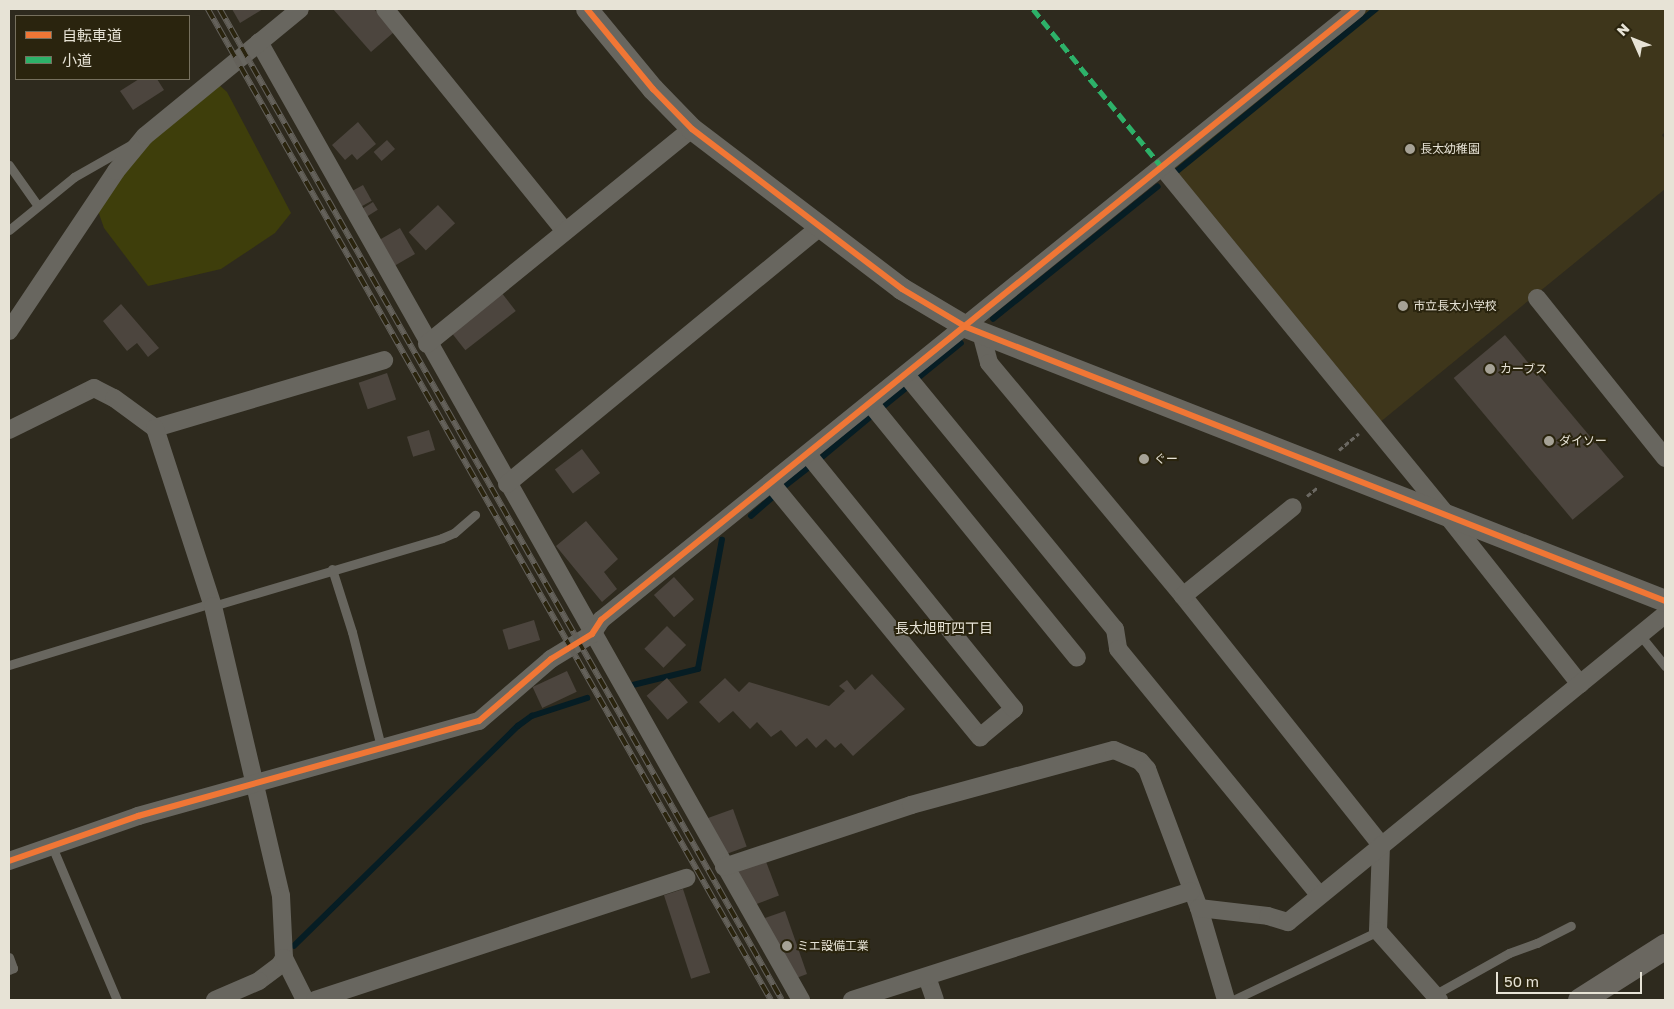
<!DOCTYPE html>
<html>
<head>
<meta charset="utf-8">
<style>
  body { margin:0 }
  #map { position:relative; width:1674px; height:1009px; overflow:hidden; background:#2e2a1e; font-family:"Golos Text","Noto Sans JP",sans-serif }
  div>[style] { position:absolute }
  .built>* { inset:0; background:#3e361b }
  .green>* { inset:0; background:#3e3e0b }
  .stream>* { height:5.5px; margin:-2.75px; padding:0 2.75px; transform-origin:2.75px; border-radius:2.75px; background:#061d24 }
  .building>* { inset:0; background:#4c453e; transform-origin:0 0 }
  .path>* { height:3px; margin-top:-1.5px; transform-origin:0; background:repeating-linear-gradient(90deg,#6b6862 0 5px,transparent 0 7.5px) }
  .service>* { height:9px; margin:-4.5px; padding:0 4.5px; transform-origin:4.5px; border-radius:4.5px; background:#68665f }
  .minor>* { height:18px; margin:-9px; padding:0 9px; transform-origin:9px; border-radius:9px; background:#68665f }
  .tertiary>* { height:22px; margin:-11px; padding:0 11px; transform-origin:11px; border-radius:11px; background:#68665f }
  .secondary>* { height:25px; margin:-12.5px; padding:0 12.5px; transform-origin:12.5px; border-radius:12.5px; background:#6a6760 }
  .rail>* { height:5.5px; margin-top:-2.75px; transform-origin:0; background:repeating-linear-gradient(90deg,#2a240e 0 11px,#64615a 0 22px); box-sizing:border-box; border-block:1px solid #64615a }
  .quiet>* { height:5px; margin-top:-2.5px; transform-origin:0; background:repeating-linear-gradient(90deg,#2db169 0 10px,transparent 0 15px) }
  .cycleway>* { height:6px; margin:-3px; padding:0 3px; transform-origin:3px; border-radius:3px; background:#f07635 }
  .dots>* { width:14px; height:14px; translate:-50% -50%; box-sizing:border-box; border:2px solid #2a240e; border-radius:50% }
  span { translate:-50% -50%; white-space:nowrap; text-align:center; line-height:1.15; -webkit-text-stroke:4px #2a240e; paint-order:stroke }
  .poi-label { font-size:12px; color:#e7e3d6 }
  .left { translate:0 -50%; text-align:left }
  .neighbourhood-label { font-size:14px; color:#e7e3d6 }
  .frame { position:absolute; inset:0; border:10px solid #e7e3d6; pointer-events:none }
  .legend { position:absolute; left:15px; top:15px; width:175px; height:65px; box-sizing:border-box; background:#2a240e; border:1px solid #76705e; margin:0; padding:6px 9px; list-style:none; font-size:15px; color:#e7e3d6 }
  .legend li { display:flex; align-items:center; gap:10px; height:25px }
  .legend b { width:25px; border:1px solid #76705e }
  .north { position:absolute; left:1609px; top:15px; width:50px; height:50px; -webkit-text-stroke:4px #2a240e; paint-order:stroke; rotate:314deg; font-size:14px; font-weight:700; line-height:20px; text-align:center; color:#e7e3d6 }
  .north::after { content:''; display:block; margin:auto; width:18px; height:22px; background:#e7e3d6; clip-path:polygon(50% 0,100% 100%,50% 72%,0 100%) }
  .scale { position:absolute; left:1496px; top:972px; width:146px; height:22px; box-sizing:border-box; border:2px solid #e7e3d6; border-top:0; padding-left:6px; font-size:15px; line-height:18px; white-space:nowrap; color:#e7e3d6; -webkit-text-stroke:4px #2a240e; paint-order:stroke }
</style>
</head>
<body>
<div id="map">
  <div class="built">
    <i style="clip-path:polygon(1366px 9px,1665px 9px,1665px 132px,1662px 135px,1665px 139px,1665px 189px,1379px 423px,1173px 170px,1174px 165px)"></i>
  </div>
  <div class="green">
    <i style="clip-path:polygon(218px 84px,227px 92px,291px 213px,275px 233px,221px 269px,148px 286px,104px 228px,97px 208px,143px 145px)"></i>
  </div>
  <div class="stream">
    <i style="left:1176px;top:172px;width:258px;rotate:-39.2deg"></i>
    <i style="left:993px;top:319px;width:211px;rotate:-38.8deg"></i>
    <i style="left:918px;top:378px;width:55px;rotate:-39.1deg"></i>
    <i style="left:884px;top:406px;width:28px;rotate:-39deg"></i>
    <i style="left:821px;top:458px;width:62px;rotate:-39.8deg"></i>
    <i style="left:785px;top:486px;width:28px;rotate:-38deg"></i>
    <i style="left:751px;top:516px;width:28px;rotate:-41deg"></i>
    <i style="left:633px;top:685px;width:67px;rotate:-13.8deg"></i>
    <i style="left:698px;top:669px;width:131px;rotate:-79.5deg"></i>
    <i style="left:294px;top:946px;width:314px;rotate:-44.5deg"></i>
    <i style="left:518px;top:726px;width:17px;rotate:-36deg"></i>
    <i style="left:532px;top:716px;width:58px;rotate:-18.1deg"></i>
  </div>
  <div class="building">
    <i style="clip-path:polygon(232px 9px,263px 9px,240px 23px)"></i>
    <i style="clip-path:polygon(333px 9px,374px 9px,394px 32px,371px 52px)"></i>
    <i style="clip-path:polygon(139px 79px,157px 79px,164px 90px,133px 110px,120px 91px)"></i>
    <i style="clip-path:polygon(358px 122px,376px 144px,357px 160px,352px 154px,345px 160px,332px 145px)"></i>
    <i style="left:387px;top:140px;width:12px;height:18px;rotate:48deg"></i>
    <i style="left:363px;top:185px;width:18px;height:17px;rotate:61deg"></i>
    <i style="left:373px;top:202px;width:9px;height:17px;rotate:58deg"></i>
    <i style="left:438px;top:205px;width:25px;height:40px;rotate:47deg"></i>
    <i style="left:400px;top:228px;width:30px;height:24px;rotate:60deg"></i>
    <i style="left:501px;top:292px;width:24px;height:64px;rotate:52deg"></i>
    <i style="clip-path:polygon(121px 304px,159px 348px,148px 357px,137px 343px,127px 351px,103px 321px)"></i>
    <i style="left:1505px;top:335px;width:185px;height:67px;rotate:50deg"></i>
    <i style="left:387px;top:373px;width:28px;height:30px;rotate:71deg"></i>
    <i style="left:429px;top:430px;width:21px;height:23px;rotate:73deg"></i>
    <i style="left:582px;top:449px;width:30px;height:34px;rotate:53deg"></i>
    <i style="clip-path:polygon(586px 521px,618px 559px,604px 572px,617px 589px,602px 602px,556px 546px)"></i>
    <i style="left:674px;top:577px;width:30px;height:27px;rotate:48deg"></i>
    <i style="left:534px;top:620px;width:21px;height:33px;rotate:73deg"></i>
    <i style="left:667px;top:626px;width:27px;height:32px;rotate:45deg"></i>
    <i style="left:567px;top:671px;width:23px;height:38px;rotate:65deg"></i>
    <i style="clip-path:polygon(872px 674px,905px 709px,853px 756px,841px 743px,835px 748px,826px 739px,816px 748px,807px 738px,796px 747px,781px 730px,771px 737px,757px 722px,750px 729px,733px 711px,719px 723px,699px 702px,725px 678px,739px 692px,749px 682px,829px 706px,845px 691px,839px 686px,847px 680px,855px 690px)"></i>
    <i style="left:667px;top:678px;width:32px;height:27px;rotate:49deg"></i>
    <i style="left:733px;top:809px;width:40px;height:28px;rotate:70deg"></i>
    <i style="left:765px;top:859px;width:39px;height:29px;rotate:69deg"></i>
    <i style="left:683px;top:889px;width:88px;height:20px;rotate:72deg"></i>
    <i style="clip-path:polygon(785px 911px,807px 974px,791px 980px,765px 918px)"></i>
  </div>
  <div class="path">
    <i style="left:1339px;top:450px;width:26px;rotate:-40deg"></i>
    <i style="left:1307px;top:496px;width:14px;rotate:-39deg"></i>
  </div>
  <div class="service">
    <i style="left:9px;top:165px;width:50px;rotate:54.7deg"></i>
    <i style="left:9px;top:230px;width:84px;rotate:-39.2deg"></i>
    <i style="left:74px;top:177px;width:67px;rotate:-29.6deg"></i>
    <i style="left:332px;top:569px;width:66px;rotate:72.4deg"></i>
    <i style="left:352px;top:632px;width:119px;rotate:75.8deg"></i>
    <i style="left:213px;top:606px;width:239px;rotate:-16.5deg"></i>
    <i style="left:442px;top:538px;width:13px;rotate:-23deg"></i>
    <i style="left:454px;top:533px;width:28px;rotate:-41deg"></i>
    <i style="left:1640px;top:635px;width:40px;rotate:51deg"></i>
    <i style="left:9px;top:665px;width:212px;rotate:-17deg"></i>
    <i style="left:51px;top:844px;width:169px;rotate:67.1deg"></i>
    <i style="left:9px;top:957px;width:12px;rotate:70deg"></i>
    <i style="left:13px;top:968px;width:4px;rotate:153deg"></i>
    <i style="left:1434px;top:995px;width:86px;rotate:-29.2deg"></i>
    <i style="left:1509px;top:953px;width:30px;rotate:-20deg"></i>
    <i style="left:1537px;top:943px;width:38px;rotate:-27deg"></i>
    <i style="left:1233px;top:1000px;width:161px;rotate:-25.4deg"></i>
  </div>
  <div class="minor">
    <i style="left:385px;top:9px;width:286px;rotate:51deg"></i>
    <i style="left:259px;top:42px;width:1101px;rotate:60.5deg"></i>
    <i style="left:1162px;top:167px;width:452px;rotate:50.7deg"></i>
    <i style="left:1448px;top:517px;width:213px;rotate:51.7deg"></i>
    <i style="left:1537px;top:298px;width:205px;rotate:51.3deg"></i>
    <i style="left:9px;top:331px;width:192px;rotate:-56.2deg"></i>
    <i style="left:116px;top:171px;width:45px;rotate:-50.4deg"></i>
    <i style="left:145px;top:136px;width:200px;rotate:-39.3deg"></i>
    <i style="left:981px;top:333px;width:31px;rotate:75deg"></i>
    <i style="left:989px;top:363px;width:303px;rotate:50.2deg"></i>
    <i style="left:1183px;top:596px;width:318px;rotate:51.5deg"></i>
    <i style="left:1381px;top:845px;width:86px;rotate:92deg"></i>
    <i style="left:1378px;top:931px;width:92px;rotate:48.5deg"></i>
    <i style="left:427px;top:344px;width:341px;rotate:-39.1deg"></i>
    <i style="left:906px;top:375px;width:329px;rotate:50.6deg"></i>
    <i style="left:1115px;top:629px;width:20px;rotate:81deg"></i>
    <i style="left:1118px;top:649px;width:318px;rotate:50.7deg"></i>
    <i style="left:870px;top:403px;width:328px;rotate:50.9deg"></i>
    <i style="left:155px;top:428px;width:239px;rotate:-16.5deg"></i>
    <i style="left:9px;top:430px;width:95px;rotate:-26.3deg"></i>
    <i style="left:94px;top:388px;width:22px;rotate:27deg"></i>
    <i style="left:114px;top:398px;width:51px;rotate:36.2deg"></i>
    <i style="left:155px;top:428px;width:187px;rotate:72deg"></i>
    <i style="left:213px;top:606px;width:298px;rotate:76.8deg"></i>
    <i style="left:281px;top:896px;width:62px;rotate:87.2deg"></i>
    <i style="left:284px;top:958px;width:8px;rotate:120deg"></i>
    <i style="left:280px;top:965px;width:26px;rotate:143deg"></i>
    <i style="left:259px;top:981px;width:48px;rotate:156.6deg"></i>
    <i style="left:507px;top:484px;width:405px;rotate:-39.4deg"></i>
    <i style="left:772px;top:484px;width:328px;rotate:50.6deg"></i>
    <i style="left:980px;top:737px;width:44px;rotate:-39.5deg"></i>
    <i style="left:1014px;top:709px;width:327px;rotate:-129deg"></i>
    <i style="left:1183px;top:596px;width:141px;rotate:-39deg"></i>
    <i style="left:9px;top:861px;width:137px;rotate:-19.2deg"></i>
    <i style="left:138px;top:816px;width:354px;rotate:-15.6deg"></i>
    <i style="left:479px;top:721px;width:95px;rotate:-40.7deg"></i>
    <i style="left:551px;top:659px;width:48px;rotate:-31.4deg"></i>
    <i style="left:592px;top:634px;width:17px;rotate:-57deg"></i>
    <i style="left:601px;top:620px;width:972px;rotate:-38.95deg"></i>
    <i style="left:724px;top:867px;width:197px;rotate:-18.3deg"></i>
    <i style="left:911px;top:805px;width:210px;rotate:-15.2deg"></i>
    <i style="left:1114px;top:750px;width:28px;rotate:23deg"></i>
    <i style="left:1140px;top:761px;width:11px;rotate:49deg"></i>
    <i style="left:1147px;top:769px;width:148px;rotate:69.5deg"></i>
    <i style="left:1199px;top:908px;width:96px;rotate:73.6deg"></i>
    <i style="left:1199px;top:908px;width:69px;rotate:6.6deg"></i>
    <i style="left:1268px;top:916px;width:21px;rotate:17deg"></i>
    <i style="left:1288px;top:922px;width:486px;rotate:-39.2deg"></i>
    <i style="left:284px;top:958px;width:47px;rotate:63.4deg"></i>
    <i style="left:927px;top:977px;width:24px;rotate:71deg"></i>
    <i style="left:315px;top:1000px;width:391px;rotate:-18.2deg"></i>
    <i style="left:852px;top:1000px;width:356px;rotate:-17.8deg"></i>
  </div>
  <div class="tertiary">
    <i style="left:587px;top:9px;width:104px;rotate:50.5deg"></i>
    <i style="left:653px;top:89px;width:56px;rotate:45.7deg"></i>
    <i style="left:692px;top:129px;width:264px;rotate:37.3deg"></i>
    <i style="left:902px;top:289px;width:74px;rotate:30.7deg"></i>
    <i style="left:966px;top:327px;width:751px;rotate:21.4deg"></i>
  </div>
  <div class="secondary">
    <i style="left:1580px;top:1000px;width:101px;rotate:-32.4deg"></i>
  </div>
  <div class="rail">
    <i style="left:208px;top:9px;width:1140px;rotate:60.4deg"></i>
    <i style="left:220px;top:9px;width:1139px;rotate:60.44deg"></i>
  </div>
  <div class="quiet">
    <i style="left:1033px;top:9px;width:204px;rotate:50.8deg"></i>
  </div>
  <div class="cycleway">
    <i style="left:587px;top:9px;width:104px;rotate:50.5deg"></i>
    <i style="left:653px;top:89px;width:56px;rotate:45.7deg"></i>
    <i style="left:692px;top:129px;width:264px;rotate:37.3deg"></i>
    <i style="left:902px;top:289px;width:74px;rotate:30.7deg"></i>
    <i style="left:966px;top:327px;width:751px;rotate:21.4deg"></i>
    <i style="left:9px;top:861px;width:137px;rotate:-19.2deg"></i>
    <i style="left:138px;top:816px;width:354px;rotate:-15.6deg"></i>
    <i style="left:479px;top:721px;width:95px;rotate:-40.7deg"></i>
    <i style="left:551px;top:659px;width:48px;rotate:-31.4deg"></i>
    <i style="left:592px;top:634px;width:17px;rotate:-57deg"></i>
    <i style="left:601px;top:620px;width:972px;rotate:-38.95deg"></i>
  </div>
  <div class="dots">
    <i style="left:1410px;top:149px;background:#a6a296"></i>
    <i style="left:1403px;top:306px;background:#a6a296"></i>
    <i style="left:1490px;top:369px;background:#a6a296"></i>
    <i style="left:1549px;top:441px;background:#a6a296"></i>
    <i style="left:1144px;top:459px;background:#a6a296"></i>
    <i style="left:787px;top:946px;background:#a6a296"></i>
  </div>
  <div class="poi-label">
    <span class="left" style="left:1420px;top:149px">長太幼稚園</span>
    <span class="left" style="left:1413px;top:306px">市立長太小学校</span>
    <span class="left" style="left:1500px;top:369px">カーブス</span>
    <span class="left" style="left:1559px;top:441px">ダイソー</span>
    <span class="left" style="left:1154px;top:459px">ぐー</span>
    <span class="left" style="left:797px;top:946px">ミエ設備工業</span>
  </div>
  <div class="neighbourhood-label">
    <span style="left:944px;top:628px">長太旭町四丁目</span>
  </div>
  <div class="frame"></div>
  <ul class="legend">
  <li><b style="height:6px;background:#f07635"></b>自転車道</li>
  <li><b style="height:6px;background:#2db169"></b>小道</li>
  </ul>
  <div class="north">N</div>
  <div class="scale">50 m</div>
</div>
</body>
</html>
